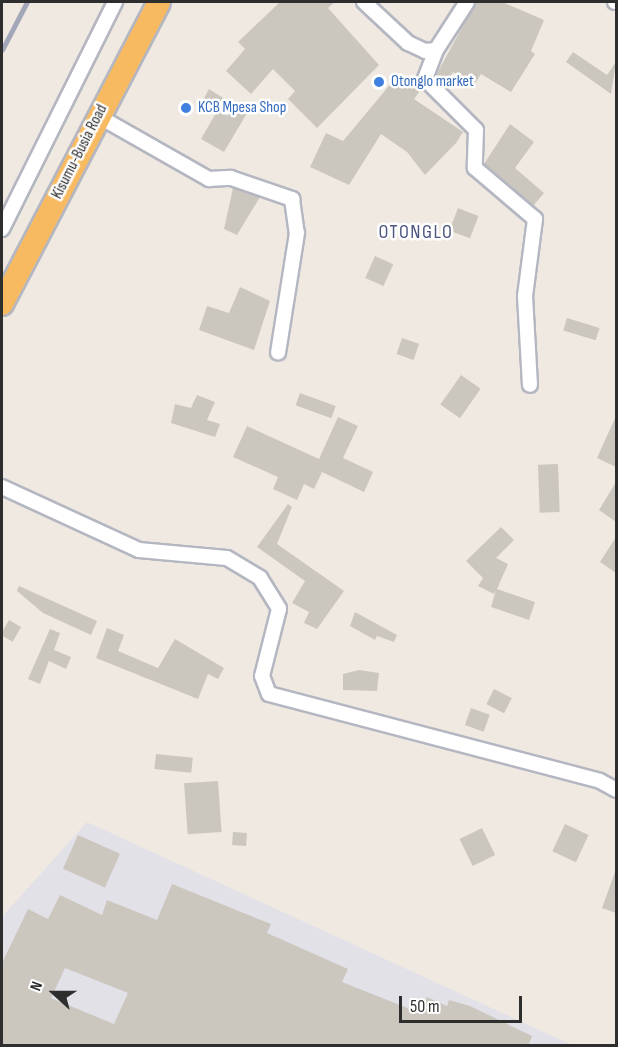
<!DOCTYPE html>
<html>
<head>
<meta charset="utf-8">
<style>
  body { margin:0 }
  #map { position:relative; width:618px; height:1047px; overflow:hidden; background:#efe9e1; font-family:"Sofia Sans Condensed",sans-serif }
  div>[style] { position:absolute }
  .industrial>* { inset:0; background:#e3e1e8 }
  .building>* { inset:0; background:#cbc7bf; transform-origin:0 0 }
  .roads { filter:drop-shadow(2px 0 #b4b7c1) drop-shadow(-2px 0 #b4b7c1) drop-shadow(0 2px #b4b7c1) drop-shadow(0 -2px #b4b7c1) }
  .minor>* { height:14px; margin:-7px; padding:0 7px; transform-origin:7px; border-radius:7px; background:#fff }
  .trunk>* { height:22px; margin:-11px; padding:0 11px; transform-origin:11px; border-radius:11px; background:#f8ba60 }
  .rail>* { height:4.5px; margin:-2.25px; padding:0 2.25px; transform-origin:2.25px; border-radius:2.25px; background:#a3a6b8 }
  .dots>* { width:16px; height:16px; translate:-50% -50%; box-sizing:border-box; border:3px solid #fff; border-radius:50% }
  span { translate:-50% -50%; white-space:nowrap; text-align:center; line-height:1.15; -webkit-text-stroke:5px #fff; paint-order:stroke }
  .shop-label { font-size:16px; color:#366cbe }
  .left { translate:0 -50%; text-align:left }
  .street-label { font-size:16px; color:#2e2e2e }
  .quarter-label { font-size:20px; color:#4d5680; letter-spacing:1.5px }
  .frame { position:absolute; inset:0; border:3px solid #2e2e2e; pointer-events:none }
  .north { position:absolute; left:24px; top:963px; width:60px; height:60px; -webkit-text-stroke:4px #fff; paint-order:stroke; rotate:291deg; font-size:16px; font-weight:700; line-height:24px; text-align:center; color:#2e2e2e }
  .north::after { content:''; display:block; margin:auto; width:21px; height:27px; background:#2e2e2e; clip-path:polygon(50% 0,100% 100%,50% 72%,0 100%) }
  .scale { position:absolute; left:399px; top:996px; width:123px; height:27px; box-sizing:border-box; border:3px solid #2e2e2e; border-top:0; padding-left:8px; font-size:18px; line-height:21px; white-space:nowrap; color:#2e2e2e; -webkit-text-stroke:4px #fff; paint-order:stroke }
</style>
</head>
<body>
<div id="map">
  <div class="industrial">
    <i style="clip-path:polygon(87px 822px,572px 1045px,2px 1046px,2px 917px)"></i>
  </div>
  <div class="building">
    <i style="clip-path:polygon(280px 2px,335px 2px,328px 8px,379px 65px,317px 128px,288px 99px,295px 91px,273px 69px,251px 94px,226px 71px,245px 49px,238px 42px)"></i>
    <i style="clip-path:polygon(476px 2px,502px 2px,544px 20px,531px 51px,535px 54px,511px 92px,481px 74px,474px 85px,453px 72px,445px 86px,435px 77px)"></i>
    <i style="clip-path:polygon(573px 52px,607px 75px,616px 62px,611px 94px,566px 62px)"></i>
    <i style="clip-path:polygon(398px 75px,420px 91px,414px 99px,463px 132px,456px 143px,425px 175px,407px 152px,381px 134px,349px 185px,310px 167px,326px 133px,343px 141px)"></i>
    <i style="clip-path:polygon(209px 89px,247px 113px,224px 152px,201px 139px,217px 111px,202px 102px)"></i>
    <i style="clip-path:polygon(510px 124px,534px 142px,515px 168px,544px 193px,533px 206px,484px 164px)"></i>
    <i style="clip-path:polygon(233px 188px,260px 197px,237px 235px,224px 229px)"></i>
    <i style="left:458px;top:208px;width:22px;height:24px;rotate:21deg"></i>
    <i style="left:375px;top:256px;width:20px;height:24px;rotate:24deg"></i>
    <i style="clip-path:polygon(240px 287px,270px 301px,254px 350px,199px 330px,207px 306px,229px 313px)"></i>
    <i style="left:567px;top:318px;width:34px;height:13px;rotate:17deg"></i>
    <i style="left:402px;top:338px;width:18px;height:17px;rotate:19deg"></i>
    <i style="left:461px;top:375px;width:24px;height:36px;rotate:35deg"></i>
    <i style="left:300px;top:393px;width:38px;height:13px;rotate:20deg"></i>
    <i style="clip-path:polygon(197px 395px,215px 402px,207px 420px,220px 424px,215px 437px,171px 423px,175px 404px,191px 408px)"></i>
    <i style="clip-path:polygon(616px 416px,616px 467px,597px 458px)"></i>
    <i style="clip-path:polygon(338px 417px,358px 426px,343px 458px,373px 472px,364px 492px,322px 472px,314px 489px,304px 484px,297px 500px,273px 489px,278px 477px,233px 457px,247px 426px,319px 459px)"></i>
    <i style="left:558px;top:464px;width:48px;height:20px;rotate:88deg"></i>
    <i style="clip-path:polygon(616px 482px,616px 522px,599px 510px)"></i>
    <i style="clip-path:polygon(288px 504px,292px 507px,277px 544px,344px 591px,317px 629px,304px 623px,309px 612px,292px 603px,305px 581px,257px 547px)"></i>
    <i style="clip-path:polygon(501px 527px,514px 540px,496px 558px,508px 564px,497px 589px,535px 602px,529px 620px,491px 607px,496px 590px,494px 594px,478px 586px,483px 578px,466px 561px)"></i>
    <i style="clip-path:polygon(616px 537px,616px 573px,600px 562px)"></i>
    <i style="clip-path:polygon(19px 586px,97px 621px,91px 635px,43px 613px,17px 591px)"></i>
    <i style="clip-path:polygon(355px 612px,397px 635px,394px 642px,377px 636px,375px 640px,350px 626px)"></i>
    <i style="left:9px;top:620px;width:14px;height:17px;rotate:30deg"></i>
    <i style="clip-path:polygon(107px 628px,124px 635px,118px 651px,158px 668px,175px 639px,224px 668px,218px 679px,208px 674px,198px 699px,96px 658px)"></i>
    <i style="clip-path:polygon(50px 629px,60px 633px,54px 650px,71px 657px,66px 669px,49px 661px,40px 684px,28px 679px)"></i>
    <i style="clip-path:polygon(359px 670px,379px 673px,377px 691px,343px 690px,343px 674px)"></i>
    <i style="left:494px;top:689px;width:20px;height:17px;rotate:27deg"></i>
    <i style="left:471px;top:708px;width:20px;height:18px;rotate:20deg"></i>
    <i style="left:156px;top:754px;width:37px;height:15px;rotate:6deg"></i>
    <i style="left:218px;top:781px;width:51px;height:34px;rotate:86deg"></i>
    <i style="left:565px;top:824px;width:26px;height:30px;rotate:25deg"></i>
    <i style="left:482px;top:828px;width:30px;height:25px;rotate:64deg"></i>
    <i style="left:233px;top:832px;width:14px;height:13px;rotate:4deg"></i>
    <i style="left:78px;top:835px;width:46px;height:37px;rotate:24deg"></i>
    <i style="clip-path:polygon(615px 872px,616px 872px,616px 913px,602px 908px)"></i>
    <i style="clip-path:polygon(evenodd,172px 884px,271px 924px,267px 933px,348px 969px,342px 982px,420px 1013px,427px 997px,447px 1006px,449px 1000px,470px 1006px,532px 1036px,528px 1046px,2px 1046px,2px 963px,28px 909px,48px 919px,60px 895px,102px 915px,107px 900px,157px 920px,172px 884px,65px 968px,128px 993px,114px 1024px,51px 998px,65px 968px)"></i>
  </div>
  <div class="roads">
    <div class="minor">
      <i style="left:364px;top:2px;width:60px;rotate:43deg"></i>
      <i style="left:408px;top:43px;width:19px;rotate:25deg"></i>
      <i style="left:425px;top:51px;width:11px;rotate:-5deg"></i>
      <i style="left:436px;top:50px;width:57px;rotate:-57.1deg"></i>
      <i style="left:615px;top:2px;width:1px"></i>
      <i style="left:436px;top:50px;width:31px;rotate:111deg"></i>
      <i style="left:425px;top:79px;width:72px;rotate:45deg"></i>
      <i style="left:476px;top:130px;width:38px;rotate:92deg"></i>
      <i style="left:475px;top:168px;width:79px;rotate:40.4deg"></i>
      <i style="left:535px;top:219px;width:78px;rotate:97.4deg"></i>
      <i style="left:525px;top:296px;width:89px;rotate:86.8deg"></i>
      <i style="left:98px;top:116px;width:128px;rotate:29.6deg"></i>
      <i style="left:209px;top:179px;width:22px;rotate:-3deg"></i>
      <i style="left:231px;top:178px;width:65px;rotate:19deg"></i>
      <i style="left:292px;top:199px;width:34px;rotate:82deg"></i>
      <i style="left:297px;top:233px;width:121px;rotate:99deg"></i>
      <i style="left:2px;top:229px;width:254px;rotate:-63.5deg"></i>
      <i style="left:2px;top:487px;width:151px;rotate:24.7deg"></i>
      <i style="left:139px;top:550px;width:88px;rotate:5.2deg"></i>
      <i style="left:227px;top:558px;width:39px;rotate:31deg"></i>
      <i style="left:260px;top:578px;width:36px;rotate:58deg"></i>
      <i style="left:279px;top:609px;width:69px;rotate:104.2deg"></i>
      <i style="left:262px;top:676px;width:19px;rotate:69deg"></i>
      <i style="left:269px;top:694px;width:342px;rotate:14.7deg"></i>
      <i style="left:600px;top:781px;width:18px;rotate:29deg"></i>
    </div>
    <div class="trunk">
      <i style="left:2px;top:304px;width:340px;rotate:-62.5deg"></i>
    </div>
  </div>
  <div class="rail">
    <i style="left:2px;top:50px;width:54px;rotate:-62.5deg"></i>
  </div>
  <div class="dots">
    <i style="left:379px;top:82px;background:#3f7fe0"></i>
    <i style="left:186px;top:108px;background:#3f7fe0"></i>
  </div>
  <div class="shop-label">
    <span class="left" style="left:391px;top:82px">Otonglo market</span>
    <span class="left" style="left:198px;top:108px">KCB Mpesa Shop</span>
  </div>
  <div class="street-label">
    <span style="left:80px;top:152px;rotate:-63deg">Kisumu-Busia Road</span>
  </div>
  <div class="quarter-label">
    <span style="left:416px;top:232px">OTONGLO</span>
  </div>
  <div class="frame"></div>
  <div class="north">N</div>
  <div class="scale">50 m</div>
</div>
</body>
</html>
